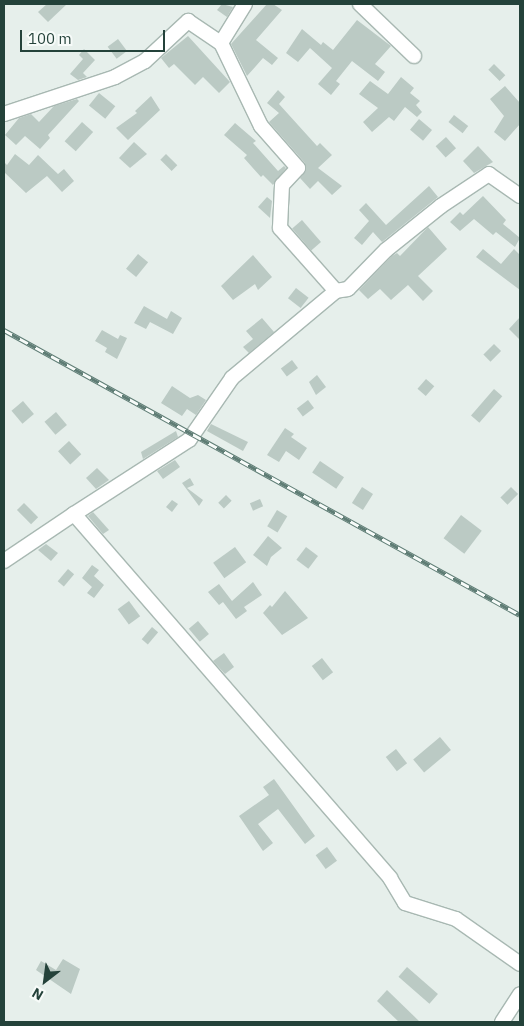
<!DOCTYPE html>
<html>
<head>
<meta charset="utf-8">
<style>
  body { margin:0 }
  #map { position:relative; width:524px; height:1026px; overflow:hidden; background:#e6efeb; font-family:"IBM Plex Sans",sans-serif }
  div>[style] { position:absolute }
  .building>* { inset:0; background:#bbcac4; transform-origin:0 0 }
  .roads { filter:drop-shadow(1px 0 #a8b8b2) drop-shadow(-1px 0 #a8b8b2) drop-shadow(0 1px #a8b8b2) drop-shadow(0 -1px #a8b8b2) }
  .minor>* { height:14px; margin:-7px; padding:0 7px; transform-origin:7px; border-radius:7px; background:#fff }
  .rail>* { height:5px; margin-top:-2.5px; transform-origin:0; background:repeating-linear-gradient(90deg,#f7fbf9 0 9px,#5f7d75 0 18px); box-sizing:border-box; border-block:1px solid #5f7d75 }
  span { translate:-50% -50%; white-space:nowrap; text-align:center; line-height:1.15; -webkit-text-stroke:4px #f7fbf9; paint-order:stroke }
  .frame { position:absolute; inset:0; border:5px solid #24423a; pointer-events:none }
  .north { position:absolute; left:20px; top:956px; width:50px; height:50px; -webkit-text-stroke:4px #f7fbf9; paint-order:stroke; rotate:210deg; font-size:14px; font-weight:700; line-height:20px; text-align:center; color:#24423a }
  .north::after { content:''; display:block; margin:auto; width:18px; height:22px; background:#24423a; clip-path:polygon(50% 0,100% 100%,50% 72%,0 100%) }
  .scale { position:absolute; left:20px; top:30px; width:145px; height:22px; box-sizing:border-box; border:2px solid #24423a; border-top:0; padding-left:6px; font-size:15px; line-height:18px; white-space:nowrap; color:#24423a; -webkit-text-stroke:4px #f7fbf9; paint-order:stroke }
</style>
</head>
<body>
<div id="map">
  <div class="building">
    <i style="clip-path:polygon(47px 4px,67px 4px,48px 22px,38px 12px)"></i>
    <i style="clip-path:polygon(222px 4px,233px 7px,227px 17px,217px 10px)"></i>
    <i style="clip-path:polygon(267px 4px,273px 4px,282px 10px,256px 40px,278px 58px,272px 65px,263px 58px,247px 76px,231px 44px)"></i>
    <i style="clip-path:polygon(357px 20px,391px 46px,375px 64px,385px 72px,378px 81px,352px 61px,336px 81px,340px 84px,331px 95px,318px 84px,332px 68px,310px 48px,298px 62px,286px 53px,302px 29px,321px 45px,323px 42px,333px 50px)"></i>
    <i style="clip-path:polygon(188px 36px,230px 82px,219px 93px,203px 77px,195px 85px,174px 64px,169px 68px,161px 58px)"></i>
    <i style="left:118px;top:39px;width:15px;height:13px;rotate:53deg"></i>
    <i style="clip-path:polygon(84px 49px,95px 60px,83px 73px,87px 77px,78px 80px,70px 74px,83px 59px,79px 55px)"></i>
    <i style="left:494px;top:64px;width:16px;height:8px;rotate:45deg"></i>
    <i style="clip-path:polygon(401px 77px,414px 88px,410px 93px,420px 101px,416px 105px,422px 112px,417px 117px,405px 107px,394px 121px,389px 117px,372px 132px,363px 122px,378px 108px,359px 94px,370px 81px,388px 94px)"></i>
    <i style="clip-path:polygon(505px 86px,520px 103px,520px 124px,505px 141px,494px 132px,504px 116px,490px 99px)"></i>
    <i style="clip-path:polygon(278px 90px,285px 97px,279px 104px,317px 146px,320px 143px,332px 155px,318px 168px,342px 186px,332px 195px,318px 181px,310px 189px,300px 178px,306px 171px,305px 163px,269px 122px,279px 113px,267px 103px)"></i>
    <i style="left:99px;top:93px;width:21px;height:16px;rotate:39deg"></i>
    <i style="clip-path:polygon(151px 96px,160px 110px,128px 140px,116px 128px,137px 113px,135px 111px)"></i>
    <i style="clip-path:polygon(77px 99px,79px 101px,48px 135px,50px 138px,40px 149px,25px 136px,16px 145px,5px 135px,19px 118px,31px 114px,39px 122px,54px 106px)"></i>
    <i style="left:454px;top:115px;width:18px;height:9px;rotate:38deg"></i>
    <i style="left:419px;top:119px;width:17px;height:14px;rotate:40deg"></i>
    <i style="left:82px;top:122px;width:15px;height:26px;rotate:42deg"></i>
    <i style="clip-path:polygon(235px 123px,256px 141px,253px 143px,278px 171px,284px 166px,286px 168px,273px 185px,263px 175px,261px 177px,244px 158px,247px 155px,224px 135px)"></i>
    <i style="left:446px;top:137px;width:15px;height:14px;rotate:48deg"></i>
    <i style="clip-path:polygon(134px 142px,147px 154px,130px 168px,119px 158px)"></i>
    <i style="clip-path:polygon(478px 146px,493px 162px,474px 173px,463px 161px)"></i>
    <i style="clip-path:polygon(15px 154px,29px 165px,38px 155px,58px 174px,64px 169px,74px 181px,62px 192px,47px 176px,26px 193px,4px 172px,4px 162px,7px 165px)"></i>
    <i style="left:166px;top:154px;width:16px;height:8px;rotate:45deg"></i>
    <i style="clip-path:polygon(429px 186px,438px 197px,382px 242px,373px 232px,362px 245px,354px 238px,369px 221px,359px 210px,366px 203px,386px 225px)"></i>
    <i style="clip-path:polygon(483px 196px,506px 220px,503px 224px,520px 238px,515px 247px,496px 232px,493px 235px,474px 219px,460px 231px,450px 222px,460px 212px,463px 215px)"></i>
    <i style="clip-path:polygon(267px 197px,272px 201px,270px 218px,258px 207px)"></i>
    <i style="left:302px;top:220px;width:29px;height:13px;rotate:49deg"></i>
    <i style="clip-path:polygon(428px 227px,447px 249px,418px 276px,433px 291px,423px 301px,408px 285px,391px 300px,380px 289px,368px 299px,359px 290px,392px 256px,397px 253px,400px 256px)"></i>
    <i style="clip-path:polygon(483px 249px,501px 264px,514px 249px,520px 255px,520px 290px,476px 257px)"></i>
    <i style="left:138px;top:254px;width:13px;height:19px;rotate:39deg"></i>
    <i style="clip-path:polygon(253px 255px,272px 277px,258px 290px,255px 284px,233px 300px,221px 286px)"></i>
    <i style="left:296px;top:288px;width:16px;height:13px;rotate:38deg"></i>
    <i style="clip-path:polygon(144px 306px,167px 319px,171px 311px,182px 318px,173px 334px,150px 322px,146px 329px,134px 323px)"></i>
    <i style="clip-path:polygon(520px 317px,520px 340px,509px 329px)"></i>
    <i style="clip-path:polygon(262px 318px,274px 332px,249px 353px,243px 347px,253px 339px,246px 331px)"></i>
    <i style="clip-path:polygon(102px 330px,118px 339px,120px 335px,127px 338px,117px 359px,105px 352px,107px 348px,95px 341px)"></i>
    <i style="left:494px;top:344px;width:10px;height:15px;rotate:45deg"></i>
    <i style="left:292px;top:360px;width:10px;height:14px;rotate:53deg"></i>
    <i style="clip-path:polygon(317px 375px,326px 387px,316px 395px,309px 382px)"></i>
    <i style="left:426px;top:379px;width:11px;height:13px;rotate:41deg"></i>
    <i style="clip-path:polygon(172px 386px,190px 398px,198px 395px,206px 400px,196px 415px,187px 409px,182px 416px,161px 403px)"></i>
    <i style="left:494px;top:389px;width:11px;height:35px;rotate:41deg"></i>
    <i style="left:308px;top:400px;width:10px;height:14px;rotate:53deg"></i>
    <i style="left:23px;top:401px;width:17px;height:15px;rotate:50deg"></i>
    <i style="left:56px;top:412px;width:17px;height:15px;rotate:50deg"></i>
    <i style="clip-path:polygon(211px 424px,248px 442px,243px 451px,207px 431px)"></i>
    <i style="clip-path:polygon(285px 428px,294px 434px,291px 437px,307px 448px,299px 460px,286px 451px,279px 462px,267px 455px)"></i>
    <i style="clip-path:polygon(176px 431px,178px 437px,143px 459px,141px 452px)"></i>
    <i style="left:69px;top:441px;width:18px;height:15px;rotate:47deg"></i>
    <i style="clip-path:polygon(175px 460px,180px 467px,163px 479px,157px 471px)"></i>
    <i style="left:320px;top:461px;width:29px;height:14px;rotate:34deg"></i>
    <i style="clip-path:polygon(97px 468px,109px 480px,96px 489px,86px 478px)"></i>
    <i style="clip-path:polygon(190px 478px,194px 485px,187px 488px,203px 500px,199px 506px,182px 483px)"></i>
    <i style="left:362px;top:487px;width:13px;height:19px;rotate:32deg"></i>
    <i style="left:511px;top:487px;width:10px;height:15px;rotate:45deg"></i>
    <i style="left:226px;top:495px;width:8px;height:11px;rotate:45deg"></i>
    <i style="left:260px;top:499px;width:8px;height:11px;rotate:67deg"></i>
    <i style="clip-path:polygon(172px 500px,178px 504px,172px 512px,166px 507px)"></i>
    <i style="left:24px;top:503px;width:20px;height:10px;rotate:45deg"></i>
    <i style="left:277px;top:510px;width:12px;height:19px;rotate:31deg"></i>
    <i style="clip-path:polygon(93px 512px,109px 530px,103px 534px,88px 516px)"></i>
    <i style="left:461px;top:515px;width:26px;height:29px;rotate:37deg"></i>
    <i style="clip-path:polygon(268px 536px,282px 548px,271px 557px,267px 566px,253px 555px)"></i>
    <i style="clip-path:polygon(46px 544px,58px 553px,51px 561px,38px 550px)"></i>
    <i style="left:235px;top:547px;width:19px;height:27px;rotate:54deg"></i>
    <i style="left:306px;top:547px;width:15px;height:16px;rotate:37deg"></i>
    <i style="clip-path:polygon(92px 565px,99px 570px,94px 576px,104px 585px,94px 598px,87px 593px,92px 587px,82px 578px)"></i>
    <i style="left:68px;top:569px;width:8px;height:16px;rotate:40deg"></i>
    <i style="clip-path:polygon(253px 582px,262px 595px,244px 607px,247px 611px,236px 619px,223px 602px,219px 605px,208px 592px,219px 584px,232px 601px)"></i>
    <i style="clip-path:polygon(285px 591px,308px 618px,282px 635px,263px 613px,270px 605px,272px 607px)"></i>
    <i style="left:129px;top:601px;width:19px;height:14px;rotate:54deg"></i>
    <i style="left:198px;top:621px;width:17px;height:12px;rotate:50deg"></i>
    <i style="left:152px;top:627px;width:8px;height:16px;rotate:40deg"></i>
    <i style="clip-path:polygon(224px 653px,234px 667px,225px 674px,213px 661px)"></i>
    <i style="left:322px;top:658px;width:18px;height:13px;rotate:52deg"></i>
    <i style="left:440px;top:737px;width:17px;height:35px;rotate:50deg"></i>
    <i style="left:396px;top:749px;width:18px;height:13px;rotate:52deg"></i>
    <i style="clip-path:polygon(274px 779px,315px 836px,305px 844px,278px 809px,258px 824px,273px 843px,263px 851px,239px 816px,269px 795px,263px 787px)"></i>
    <i style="left:327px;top:847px;width:17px;height:14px;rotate:54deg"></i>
    <i style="clip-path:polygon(63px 959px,80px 969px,71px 994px,36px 970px,41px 961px,56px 970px)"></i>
    <i style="left:407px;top:967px;width:41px;height:13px;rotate:41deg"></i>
    <i style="clip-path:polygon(387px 990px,420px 1022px,399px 1022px,377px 1001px)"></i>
  </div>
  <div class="roads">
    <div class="minor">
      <i style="left:245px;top:4px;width:46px;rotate:121.6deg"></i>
      <i style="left:221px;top:43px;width:92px;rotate:64.3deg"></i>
      <i style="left:261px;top:126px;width:56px;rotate:48.6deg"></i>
      <i style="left:298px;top:168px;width:23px;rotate:133deg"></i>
      <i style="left:282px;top:185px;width:43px;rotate:92.7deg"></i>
      <i style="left:280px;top:228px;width:84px;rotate:48.4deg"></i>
      <i style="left:360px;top:4px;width:75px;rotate:43.9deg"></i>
      <i style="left:4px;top:114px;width:117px;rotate:-18.4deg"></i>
      <i style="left:115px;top:77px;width:34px;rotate:-28deg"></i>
      <i style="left:145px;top:61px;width:59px;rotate:-42.9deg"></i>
      <i style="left:188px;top:21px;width:40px;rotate:34deg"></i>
      <i style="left:520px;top:196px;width:38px;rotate:-145deg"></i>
      <i style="left:489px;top:174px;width:58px;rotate:146.3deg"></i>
      <i style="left:441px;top:206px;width:70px;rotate:141.3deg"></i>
      <i style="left:386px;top:250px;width:54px;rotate:134.3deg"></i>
      <i style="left:348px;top:289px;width:12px;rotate:171deg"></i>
      <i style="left:336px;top:291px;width:136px;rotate:140.1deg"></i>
      <i style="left:232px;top:378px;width:75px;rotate:124.7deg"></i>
      <i style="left:189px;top:440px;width:137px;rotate:147.2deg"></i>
      <i style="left:74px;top:514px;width:482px;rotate:49deg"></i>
      <i style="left:390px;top:878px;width:29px;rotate:59deg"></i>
      <i style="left:405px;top:903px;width:53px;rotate:17.4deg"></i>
      <i style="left:456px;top:919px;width:78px;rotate:35.1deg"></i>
      <i style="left:4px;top:561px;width:84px;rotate:-33.9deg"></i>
      <i style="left:502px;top:1022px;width:33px;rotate:-57deg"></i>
    </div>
  </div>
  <div class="rail">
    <i style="left:4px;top:330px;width:589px;rotate:28.91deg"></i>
  </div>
  <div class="frame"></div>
  <div class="north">N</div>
  <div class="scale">100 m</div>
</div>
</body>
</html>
